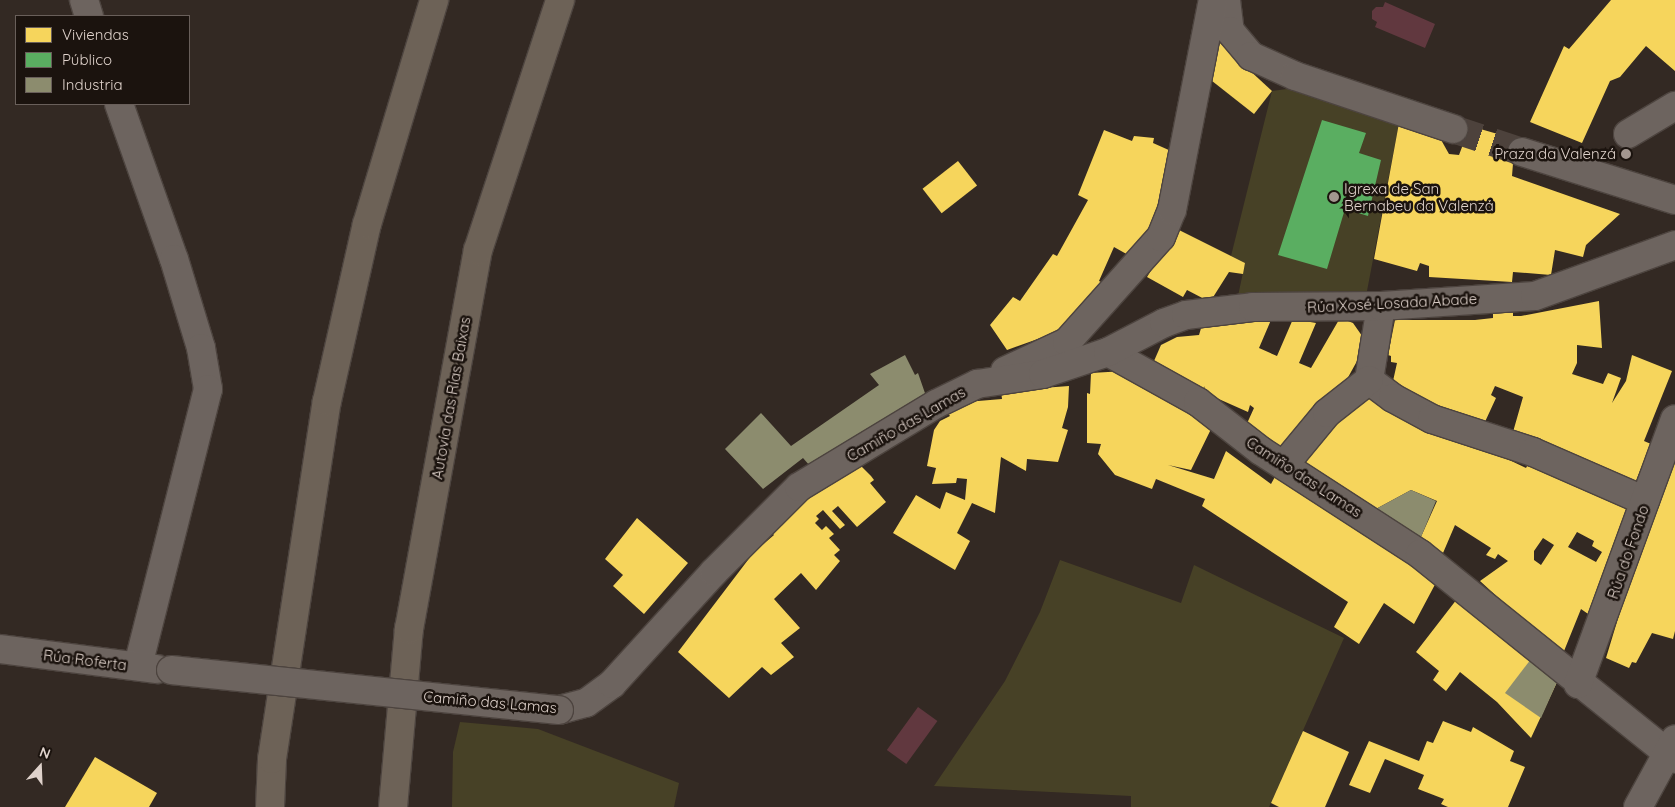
<!DOCTYPE html>
<html>
<head>
<meta charset="utf-8">
<style>
  body { margin:0 }
  #map { position:relative; width:1675px; height:807px; overflow:hidden; background:#332923; font-family:Quicksand,sans-serif }
  div>[style] { position:absolute }
  .green>* { inset:0; background:#474126 }
  .water>* { inset:0; background:#61383f; transform-origin:0 0 }
  .homes>* { inset:0; background:#f6d55c; transform-origin:0 0 }
  .public>* { inset:0; background:#5aae61 }
  .industry>* { inset:0; background:#8c8c6e }
  .minor-tunnel>* { height:28px; margin-top:-14px; transform-origin:0; background:repeating-linear-gradient(90deg,#4d423c 0 28px,transparent 0 42px) }
  .roads { filter:drop-shadow(1px 0 #4d443f) drop-shadow(-1px 0 #4d443f) drop-shadow(0 1px #4d443f) drop-shadow(0 -1px #4d443f) }
  .minor>* { height:28px; margin:-14px; padding:0 14px; transform-origin:14px; border-radius:14px; background:#6d645f }
  .tertiary>* { height:28px; margin:-14px; padding:0 14px; transform-origin:14px; border-radius:14px; background:#6d645f }
  .motorway>* { height:28px; margin:-14px; padding:0 14px; transform-origin:14px; border-radius:14px; background:#6d6257 }
  .bridges { filter:drop-shadow(1px 0 #4d443f) drop-shadow(-1px 0 #4d443f) drop-shadow(0 1px #4d443f) drop-shadow(0 -1px #4d443f) }
  .minor-bridge>* { height:28px; margin:-14px; padding:0 14px; transform-origin:14px; border-radius:14px; background:#6d645f }
  .dots>* { width:14px; height:14px; translate:-50% -50%; box-sizing:border-box; border:2px solid #1b130e; border-radius:50% }
  span { translate:-50% -50%; white-space:nowrap; text-align:center; line-height:1.15; -webkit-text-stroke:5px #1b130e; paint-order:stroke }
  .poi-label { font-size:15px; color:#dfd2cb }
  .right { translate:-100% -50%; text-align:right }
  .left { translate:0 -50%; text-align:left }
  .street-label { font-size:15px; color:#dfd2cb }
  .legend { position:absolute; left:15px; top:15px; width:175px; height:90px; box-sizing:border-box; background:#1b130e; border:1px solid #695f5a; margin:0; padding:6px 9px; list-style:none; font-size:15px; color:#dfd2cb }
  .legend li { display:flex; align-items:center; gap:10px; height:25px }
  .legend b { width:25px; border:1px solid #695f5a }
  .north { position:absolute; left:15px; top:742px; width:50px; height:50px; -webkit-text-stroke:4px #1b130e; paint-order:stroke; rotate:20deg; font-size:14px; font-weight:700; line-height:20px; text-align:center; color:#dfd2cb }
  .north::after { content:''; display:block; margin:auto; width:18px; height:22px; background:#dfd2cb; clip-path:polygon(50% 0,100% 100%,50% 72%,0 100%) }
</style>
</head>
<body>
<div id="map">
  <div class="green">
    <i style="clip-path:polygon(1287px 89px,1399px 123px,1367px 291px,1272px 296px,1255px 292px,1238px 296px,1245px 263px,1231px 256px,1272px 91px)"></i>
    <i style="clip-path:polygon(1060px 560px,1181px 603px,1194px 565px,1344px 638px,1269px 807px,1131px 807px,1131px 796px,934px 786px,1005px 681px,1040px 612px)"></i>
    <i style="clip-path:polygon(460px 722px,538px 729px,679px 783px,674px 807px,452px 807px,453px 752px)"></i>
  </div>
  <div class="water">
    <i style="clip-path:polygon(1385px 2px,1435px 24px,1425px 48px,1375px 27px,1377px 22px,1372px 19px,1372px 11px,1376px 7px,1383px 7px)"></i>
    <i style="left:918px;top:707px;width:24px;height:53px;rotate:36deg"></i>
  </div>
  <div class="homes">
    <i style="clip-path:polygon(1611px 0,1675px 0,1675px 71px,1646px 46px,1620px 77px,1610px 81px,1582px 143px,1530px 122px,1564px 46px,1569px 49px)"></i>
    <i style="clip-path:polygon(1220px 43px,1272px 91px,1254px 114px,1207px 77px)"></i>
    <i style="clip-path:polygon(1399px 123px,1440px 138px,1449px 154px,1459px 155px,1470px 126px,1515px 139px,1512px 176px,1620px 214px,1586px 245px,1583px 257px,1555px 250px,1551px 275px,1513px 272px,1512px 282px,1429px 277px,1429px 266px,1420px 263px,1417px 271px,1374px 259px)"></i>
    <i style="clip-path:polygon(1104px 130px,1132px 141px,1134px 136px,1154px 138px,1153px 143px,1171px 151px,1160px 231px,1130px 256px,1114px 247px,1099px 281px,1103px 283px,1063px 330px,1007px 350px,990px 325px,1013px 297px,1020px 301px,1053px 254px,1057px 256px,1088px 200px,1078px 195px)"></i>
    <i style="left:958px;top:161px;width:31px;height:45px;rotate:52deg"></i>
    <i style="clip-path:polygon(1177px 229px,1245px 263px,1243px 274px,1229px 272px,1210px 302px,1187px 290px,1183px 297px,1147px 277px)"></i>
    <i style="clip-path:polygon(1599px 301px,1602px 348px,1577px 345px,1577px 363px,1572px 374px,1603px 384px,1608px 373px,1621px 378px,1612px 403px,1626px 381px,1632px 355px,1672px 371px,1644px 441px,1651px 444px,1631px 493px,1513px 432px,1523px 397px,1495px 386px,1491px 395px,1496px 398px,1484px 424px,1391px 390px,1397px 363px,1391px 362px,1391px 356px,1388px 355px,1395px 320px,1475px 320px,1493px 318px,1493px 313px,1513px 311px,1513px 316px,1521px 316px)"></i>
    <i style="clip-path:polygon(1340px 318px,1353px 323px,1367px 343px,1346px 381px,1284px 451px,1244px 430px,1254px 408px,1250px 405px,1248px 412px,1203px 392px,1205px 386px,1203px 389px,1162px 373px,1154px 361px,1161px 345px,1177px 337px,1199px 335px,1202px 325px,1271px 320px,1259px 348px,1277px 356px,1293px 319px,1316px 323px,1299px 363px,1311px 368px)"></i>
    <i style="clip-path:polygon(1125px 371px,1213px 425px,1191px 470px,1168px 465px,1214px 479px,1226px 451px,1271px 484px,1276px 475px,1409px 564px,1413px 559px,1439px 577px,1414px 624px,1384px 603px,1359px 644px,1334px 627px,1348px 602px,1202px 506px,1205px 499px,1156px 479px,1152px 489px,1115px 475px,1098px 454px,1101px 444px,1087px 443px,1087px 393px,1090px 394px,1091px 373px)"></i>
    <i style="clip-path:polygon(1069px 386px,1068px 407px,1062px 428px,1068px 430px,1058px 462px,1027px 459px,1026px 471px,1001px 457px,995px 513px,972px 503px,957px 533px,970px 541px,955px 570px,893px 533px,916px 495px,940px 509px,946px 492px,965px 500px,967px 479px,957px 478px,956px 483px,932px 484px,936px 468px,927px 466px,934px 430px,940px 421px,950px 416px,947px 412px,966px 402px,1002px 399px,1001px 391px)"></i>
    <i style="clip-path:polygon(evenodd,1367px 392px,1526px 468px,1532px 457px,1569px 483px,1573px 475px,1636px 504px,1591px 616px,1581px 609px,1562px 656px,1480px 581px,1508px 561px,1498px 554px,1495px 559px,1486px 555px,1491px 548px,1455px 525px,1443px 553px,1420px 539px,1437px 501px,1411px 490px,1374px 510px,1300px 462px,1367px 392px,1577px 532px,1594px 541px,1592px 546px,1602px 552px,1596px 562px,1568px 547px,1577px 532px,1367px 392px,1543px 538px,1554px 545px,1541px 565px,1534px 560px,1534px 551px,1543px 538px)"></i>
    <i style="clip-path:polygon(1675px 450px,1675px 631px,1673px 639px,1652px 633px,1636px 663px,1632px 662px,1629px 668px,1606px 658px,1636px 559px)"></i>
    <i style="clip-path:polygon(855px 460px,871px 476px,874px 480px,870px 483px,886px 502px,857px 527px,838px 506px,832px 511px,845px 525px,840px 529px,823px 510px,816px 516px,819px 519px,815px 523px,822px 530px,826px 526px,834px 534px,829px 538px,840px 550px,834px 555px,840px 561px,816px 590px,801px 573px,774px 599px,800px 628px,781px 643px,794px 657px,771px 675px,762px 667px,729px 698px,678px 652px,754px 552px,774px 535px,770px 531px,802px 501px)"></i>
    <i style="clip-path:polygon(637px 518px,688px 563px,644px 614px,613px 586px,623px 575px,605px 559px)"></i>
    <i style="clip-path:polygon(1457px 599px,1557px 682px,1531px 738px,1497px 702px,1460px 672px,1446px 691px,1433px 680px,1439px 671px,1416px 652px)"></i>
    <i style="clip-path:polygon(1443px 721px,1471px 732px,1473px 727px,1514px 751px,1510px 761px,1525px 767px,1508px 807px,1448px 807px,1441px 804px,1444px 799px,1418px 789px,1424px 775px,1385px 759px,1370px 793px,1349px 785px,1369px 741px,1419px 761px,1427px 741px,1433px 743px)"></i>
    <i style="clip-path:polygon(1303px 731px,1349px 752px,1325px 807px,1279px 807px,1271px 803px)"></i>
    <i style="clip-path:polygon(95px 757px,157px 793px,149px 807px,65px 807px)"></i>
  </div>
  <div class="public">
    <i style="clip-path:polygon(1322px 120px,1366px 133px,1359px 153px,1381px 160px,1368px 216px,1345px 209px,1327px 269px,1278px 255px)"></i>
  </div>
  <div class="industry">
    <i style="clip-path:polygon(905px 355px,915px 375px,918px 373px,926px 396px,810px 466px,803px 458px,763px 489px,725px 449px,761px 413px,791px 446px,879px 385px,870px 374px)"></i>
    <i style="clip-path:polygon(1411px 490px,1436px 501px,1421px 537px,1374px 510px)"></i>
    <i style="clip-path:polygon(1531px 659px,1557px 682px,1541px 718px,1505px 693px)"></i>
  </div>
  <div class="minor-tunnel">
    <i style="left:1453px;top:129px;width:73px;rotate:18.4deg"></i>
  </div>
  <div class="roads">
    <div class="minor">
      <i style="left:84px;top:0;width:17px;rotate:73deg"></i>
      <i style="left:1226px;top:0;width:31px;rotate:83deg"></i>
      <i style="left:1230px;top:31px;width:33px;rotate:50deg"></i>
      <i style="left:1251px;top:56px;width:48px;rotate:24.4deg"></i>
      <i style="left:1295px;top:76px;width:167px;rotate:18.5deg"></i>
      <i style="left:119px;top:104px;width:164px;rotate:70.5deg"></i>
      <i style="left:174px;top:259px;width:93px;rotate:73.1deg"></i>
      <i style="left:201px;top:348px;width:42px;rotate:80.3deg"></i>
      <i style="left:208px;top:389px;width:286px;rotate:104.2deg"></i>
      <i style="left:1628px;top:134px;width:55px;rotate:-30.8deg"></i>
      <i style="left:1522px;top:152px;width:160px;rotate:17.4deg"></i>
      <i style="left:1381px;top:306px;width:75px;rotate:99.2deg"></i>
      <i style="left:1369px;top:380px;width:30px;rotate:37deg"></i>
      <i style="left:1393px;top:398px;width:44px;rotate:28.3deg"></i>
      <i style="left:1432px;top:419px;width:106px;rotate:18.1deg"></i>
      <i style="left:1533px;top:452px;width:122px;rotate:23.6deg"></i>
      <i style="left:1108px;top:352px;width:103px;rotate:29.1deg"></i>
      <i style="left:1198px;top:402px;width:80px;rotate:37.9deg"></i>
      <i style="left:1261px;top:451px;width:189px;rotate:32.9deg"></i>
      <i style="left:1420px;top:554px;width:327px;rotate:38.8deg"></i>
      <i style="left:1005px;top:371px;width:68px;rotate:-25.1deg"></i>
      <i style="left:1067px;top:342px;width:141px;rotate:-48.2deg"></i>
      <i style="left:1161px;top:237px;width:29px;rotate:-68deg"></i>
      <i style="left:1172px;top:210px;width:214px;rotate:-79deg"></i>
      <i style="left:1284px;top:465px;width:67px;rotate:-50.4deg"></i>
      <i style="left:1327px;top:413px;width:53px;rotate:-38.2deg"></i>
      <i style="left:0;top:649px;width:158px;rotate:7.3deg"></i>
      <i style="left:1578px;top:684px;width:282px;rotate:-69.9deg"></i>
      <i style="left:559px;top:710px;width:28px;rotate:-15deg"></i>
      <i style="left:586px;top:703px;width:32px;rotate:-36deg"></i>
      <i style="left:612px;top:684px;width:151px;rotate:-47.7deg"></i>
      <i style="left:714px;top:572px;width:120px;rotate:-45deg"></i>
      <i style="left:799px;top:487px;width:160px;rotate:-31.2deg"></i>
      <i style="left:936px;top:404px;width:46px;rotate:-26deg"></i>
      <i style="left:977px;top:384px;width:67px;rotate:-8.6deg"></i>
      <i style="left:1043px;top:374px;width:69px;rotate:-18.7deg"></i>
      <i style="left:1108px;top:352px;width:63px;rotate:-27.4deg"></i>
      <i style="left:1164px;top:323px;width:23px;rotate:-20deg"></i>
      <i style="left:1186px;top:315px;width:67px;rotate:-6.8deg"></i>
      <i style="left:1253px;top:307px;width:128px;rotate:-0.4deg"></i>
      <i style="left:1381px;top:306px;width:154px;rotate:-3.7deg"></i>
      <i style="left:1535px;top:296px;width:149px;rotate:-20deg"></i>
    </div>
    <div class="tertiary">
      <i style="left:1638px;top:807px;width:77px;rotate:-61.4deg"></i>
    </div>
    <div class="motorway">
      <i style="left:270px;top:807px;width:48px;rotate:-87.6deg"></i>
      <i style="left:272px;top:759px;width:362px;rotate:-81.3deg"></i>
      <i style="left:327px;top:401px;width:181px;rotate:-77.3deg"></i>
      <i style="left:367px;top:224px;width:234px;rotate:-73.3deg"></i>
      <i style="left:393px;top:807px;width:179px;rotate:-84.9deg"></i>
      <i style="left:409px;top:629px;width:385px;rotate:-79.7deg"></i>
      <i style="left:478px;top:250px;width:263px;rotate:-71.8deg"></i>
    </div>
  </div>
  <div class="bridges">
    <div class="minor-bridge">
      <i style="left:171px;top:670px;width:390px;rotate:5.9deg"></i>
    </div>
  </div>
  <div class="dots">
    <i style="left:1626px;top:154px;background:#a39790"></i>
    <i style="left:1334px;top:197px;background:#a39790"></i>
  </div>
  <div class="poi-label">
    <span class="right" style="left:1616px;top:154px">Praza da Valenzá</span>
    <span class="left" style="left:1344px;top:197px">Igrexa de San<br>Bernabeu da Valenzá</span>
  </div>
  <div class="street-label">
    <span style="left:1392px;top:303px;rotate:-3deg">Rúa Xosé Losada Abade</span>
    <span style="left:451px;top:398px;rotate:-80deg">Autovía das Rías Baixas</span>
    <span style="left:906px;top:424px;rotate:-30deg">Camiño das Lamas</span>
    <span style="left:1304px;top:477px;rotate:33deg">Camiño das Lamas</span>
    <span style="left:1628px;top:552px;rotate:-71deg">Rúa do Fondo</span>
    <span style="left:85px;top:660px;rotate:7deg">Rúa Roferta</span>
    <span style="left:490px;top:702px;rotate:5deg">Camiño das Lamas</span>
  </div>
  <ul class="legend">
  <li><b style="height:14px;background:#f6d55c"></b>Viviendas</li>
  <li><b style="height:14px;background:#5aae61"></b>Público</li>
  <li><b style="height:14px;background:#8c8c6e"></b>Industria</li>
  </ul>
  <div class="north">N</div>
</div>
</body>
</html>
